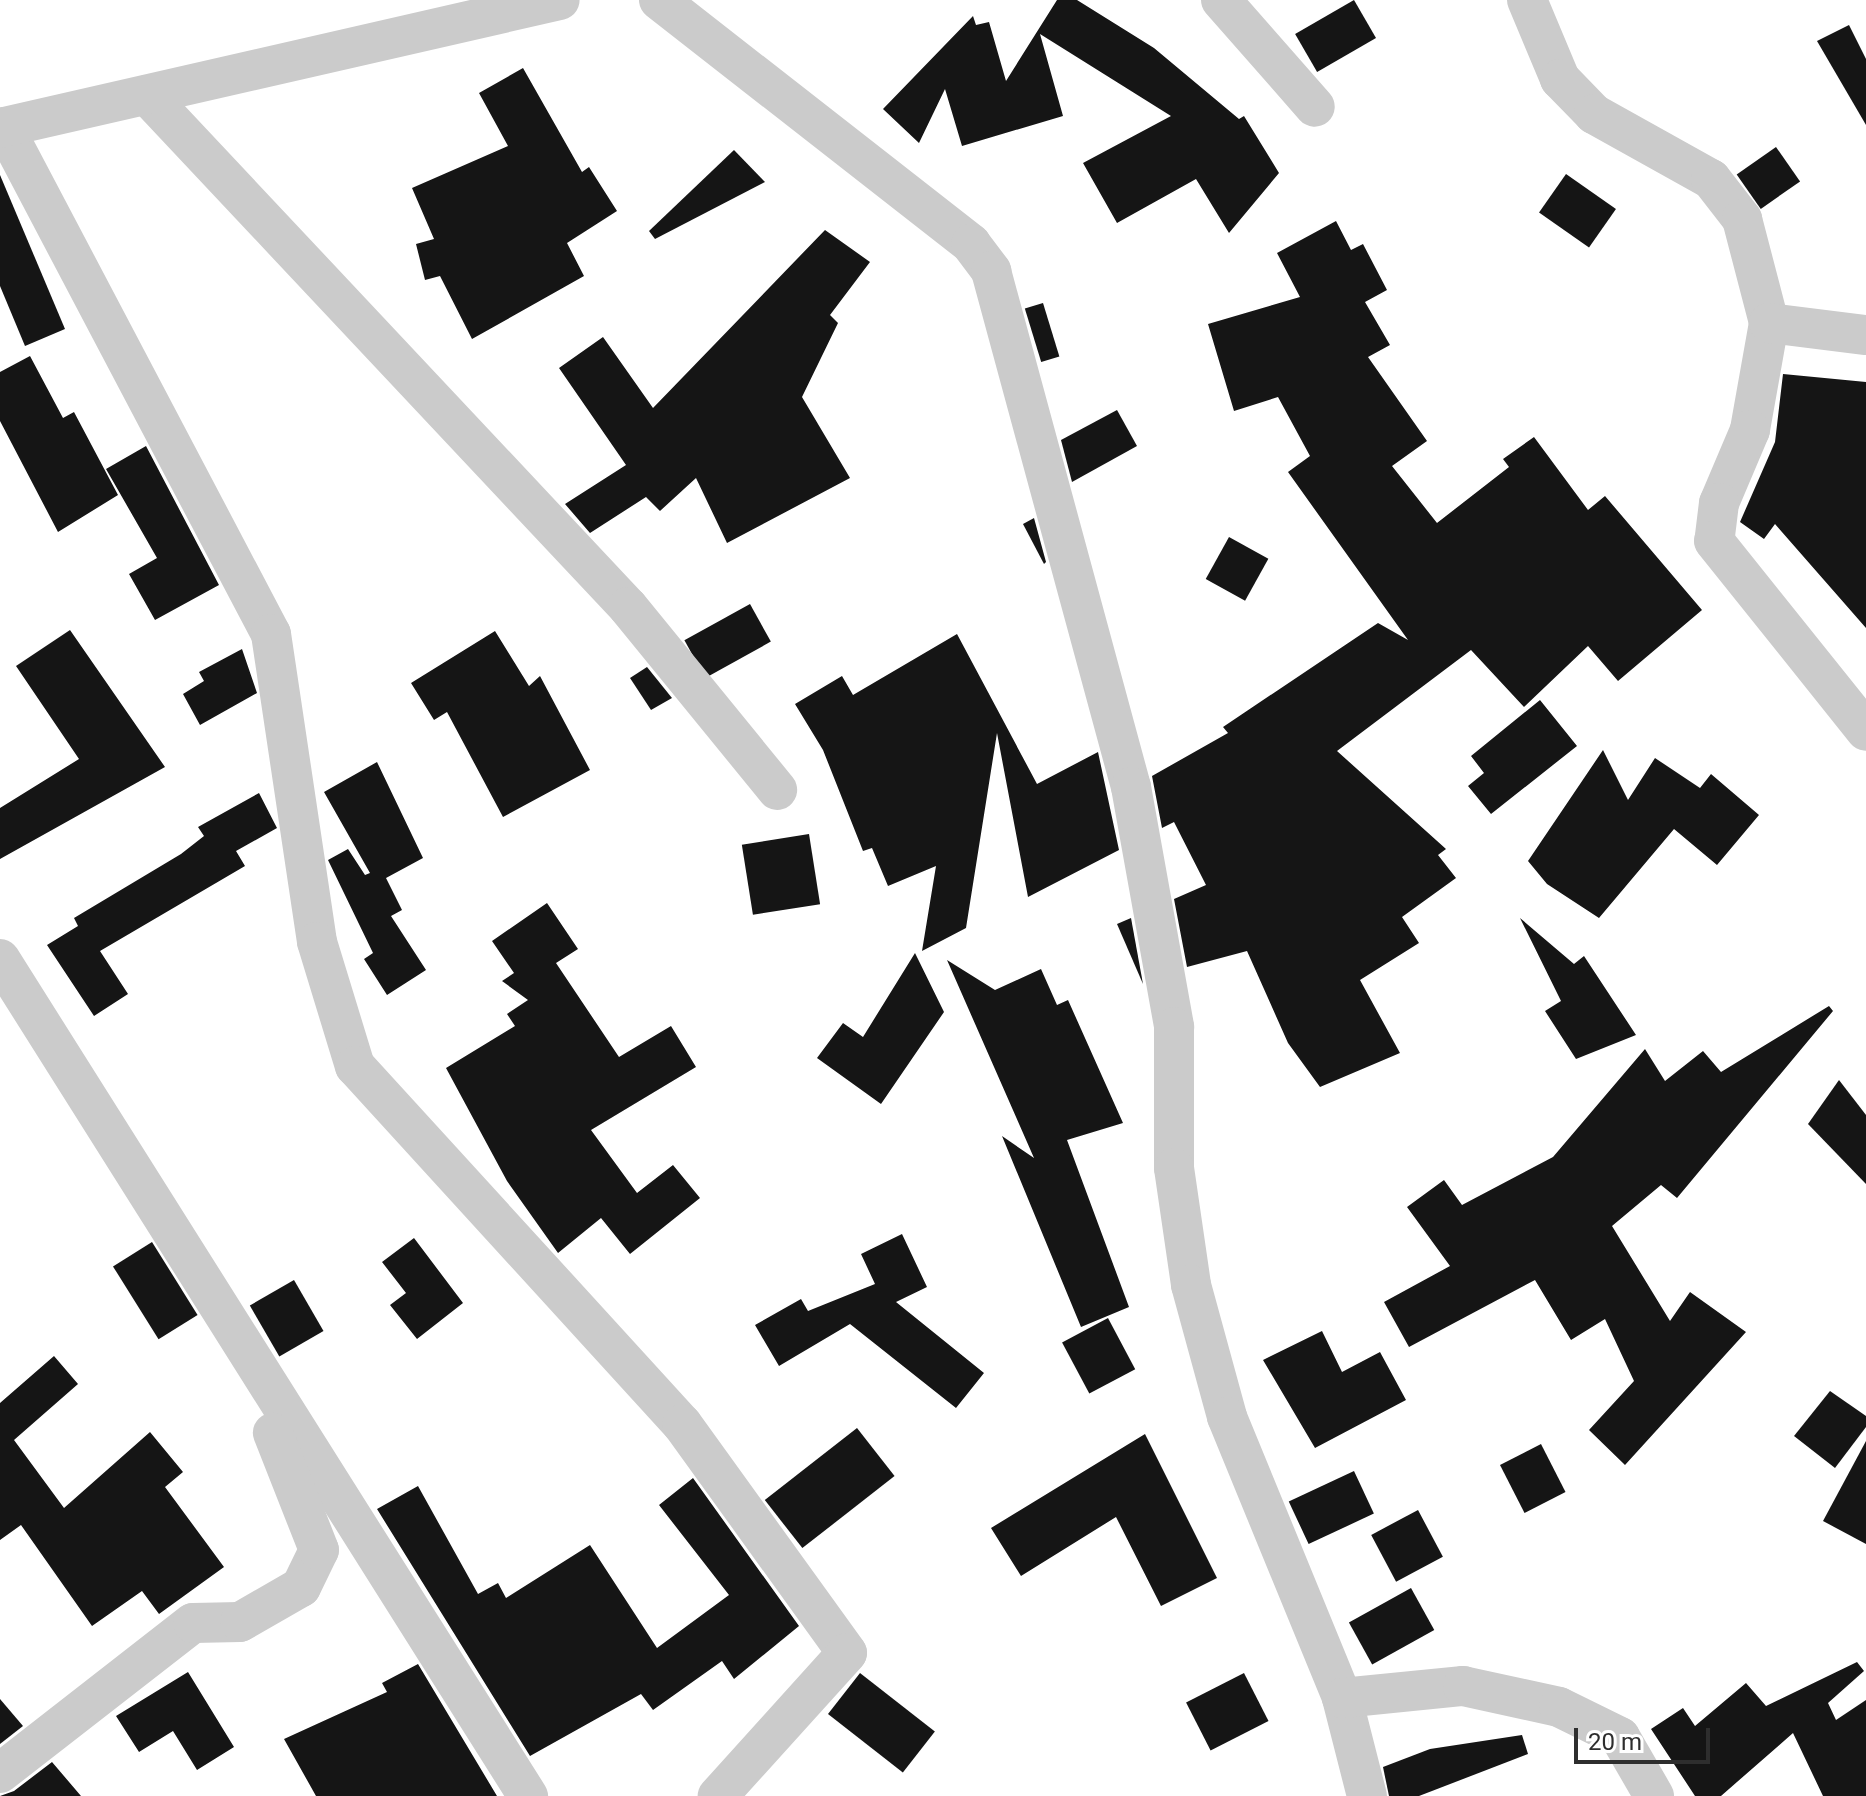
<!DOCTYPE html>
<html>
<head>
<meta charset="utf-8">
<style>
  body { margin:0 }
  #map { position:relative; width:1866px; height:1796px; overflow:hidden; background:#fff; font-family:Roboto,sans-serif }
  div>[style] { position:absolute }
  .building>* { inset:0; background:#151515; transform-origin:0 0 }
  .street>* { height:40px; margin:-20px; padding:0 20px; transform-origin:20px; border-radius:20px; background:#cbcbcb }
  span { translate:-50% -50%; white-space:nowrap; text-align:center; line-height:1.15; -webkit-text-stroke:8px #fff; paint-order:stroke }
  .scale { position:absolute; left:1574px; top:1728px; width:136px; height:36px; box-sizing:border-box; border:4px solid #2e2e2e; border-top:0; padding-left:10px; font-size:24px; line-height:28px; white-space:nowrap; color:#2e2e2e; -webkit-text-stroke:6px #fff; paint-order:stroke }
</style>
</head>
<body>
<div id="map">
  <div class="building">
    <i style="clip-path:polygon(1057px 0,1077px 0,1154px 48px,1239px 119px,1244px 116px,1279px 173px,1229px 233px,1196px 179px,1117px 223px,1083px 163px,1171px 116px,1040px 34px,1063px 116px,962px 146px,945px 89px,919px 143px,883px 109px,973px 16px,976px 25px,989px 22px,1006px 81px)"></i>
    <i style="left:1354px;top:0;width:44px;height:68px;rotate:60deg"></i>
    <i style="clip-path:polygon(1849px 25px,1866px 59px,1866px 125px,1817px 41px)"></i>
    <i style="clip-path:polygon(523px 68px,582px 172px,589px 167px,617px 211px,567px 243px,584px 276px,472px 339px,440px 276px,425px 280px,416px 244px,434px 239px,412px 188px,508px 146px,479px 93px)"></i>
    <i style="left:1776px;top:147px;width:42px;height:48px;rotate:55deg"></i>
    <i style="clip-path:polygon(734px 150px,765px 182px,655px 239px,649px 231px)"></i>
    <i style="left:1566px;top:174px;width:61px;height:47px;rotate:35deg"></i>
    <i style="clip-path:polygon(0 175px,65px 329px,25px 346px,0 286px)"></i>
    <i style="clip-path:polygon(1336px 221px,1351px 250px,1363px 244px,1387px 290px,1365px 302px,1390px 345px,1368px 357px,1427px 441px,1392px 466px,1437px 523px,1509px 467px,1503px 459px,1534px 437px,1588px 510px,1605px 496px,1702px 610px,1618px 681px,1588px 646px,1524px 707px,1471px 650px,1337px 751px,1446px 849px,1438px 855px,1456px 878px,1402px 917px,1419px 943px,1360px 980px,1400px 1053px,1320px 1087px,1288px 1043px,1247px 951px,1187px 967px,1174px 899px,1206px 885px,1174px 822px,1162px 828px,1152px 776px,1228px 733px,1223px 727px,1378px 623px,1408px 640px,1288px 472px,1310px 456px,1278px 397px,1234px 411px,1208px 324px,1300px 297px,1277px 253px)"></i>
    <i style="clip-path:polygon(825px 230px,870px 262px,830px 315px,838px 323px,802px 397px,850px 478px,727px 543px,696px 478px,660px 511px,646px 497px,590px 533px,565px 504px,626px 465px,559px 368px,603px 337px,653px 408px)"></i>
    <i style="left:1043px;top:303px;width:56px;height:19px;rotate:73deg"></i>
    <i style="clip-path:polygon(30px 356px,63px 418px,74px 412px,118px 495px,58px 532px,0 421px,0 372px)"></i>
    <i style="clip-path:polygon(1783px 374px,1866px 382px,1866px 628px,1775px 524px,1764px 539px,1740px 522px,1775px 442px)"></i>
    <i style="clip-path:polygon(1117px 410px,1137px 446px,1072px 482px,1061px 440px)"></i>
    <i style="clip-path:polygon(146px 446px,219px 585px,155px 620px,129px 574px,157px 558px,106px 469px)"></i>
    <i style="clip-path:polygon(1034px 518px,1046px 562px,1044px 564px,1023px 524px)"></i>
    <i style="left:1229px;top:537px;width:45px;height:48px;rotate:29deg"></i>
    <i style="left:750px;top:604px;width:43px;height:75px;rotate:61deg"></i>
    <i style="clip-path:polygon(70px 630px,165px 767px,0 859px,0 808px,79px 759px,16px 666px)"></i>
    <i style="clip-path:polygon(495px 631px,529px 686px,540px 676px,590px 770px,503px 817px,447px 712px,434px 720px,411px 683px)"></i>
    <i style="clip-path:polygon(957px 634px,1037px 784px,1098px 752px,1119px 850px,1028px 897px,997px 733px,966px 928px,922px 951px,936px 866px,888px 886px,872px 848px,863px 851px,823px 750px,795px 704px,842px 676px,853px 695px)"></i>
    <i style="clip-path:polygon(242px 649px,257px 693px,200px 725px,183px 694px,204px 681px,199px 672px)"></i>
    <i style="clip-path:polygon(647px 667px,672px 698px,651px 710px,630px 678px)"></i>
    <i style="clip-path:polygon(1540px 700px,1577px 746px,1491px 814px,1468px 786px,1484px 773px,1471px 756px)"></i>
    <i style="clip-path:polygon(1603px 750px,1628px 800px,1655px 758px,1700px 788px,1711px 774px,1759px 815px,1717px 865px,1674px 829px,1599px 918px,1547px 884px,1528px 861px)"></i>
    <i style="clip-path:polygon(377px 762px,423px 858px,386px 878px,402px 910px,391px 916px,426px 970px,387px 995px,364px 959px,373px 953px,328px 860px,348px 849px,365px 875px,370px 873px,324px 792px)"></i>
    <i style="clip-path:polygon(259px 793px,277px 828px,236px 851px,245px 866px,100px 951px,128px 994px,94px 1016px,47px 945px,78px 926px,74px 918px,181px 854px,204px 836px,198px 827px)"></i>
    <i style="left:809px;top:834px;width:71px;height:68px;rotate:81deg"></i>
    <i style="clip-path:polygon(547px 903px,578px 949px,556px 963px,619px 1057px,671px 1026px,696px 1067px,591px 1130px,637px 1193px,673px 1165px,700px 1198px,630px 1254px,601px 1218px,558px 1253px,507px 1181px,446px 1068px,515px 1026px,507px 1014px,528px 1000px,502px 981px,514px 973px,492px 941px)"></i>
    <i style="clip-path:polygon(1131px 918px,1143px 984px,1117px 924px)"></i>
    <i style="clip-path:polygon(1520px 918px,1574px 964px,1584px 956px,1636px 1035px,1576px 1059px,1545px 1011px,1561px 1001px)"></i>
    <i style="clip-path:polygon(915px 953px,944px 1012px,881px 1104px,817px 1058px,843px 1023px,863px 1037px)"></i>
    <i style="clip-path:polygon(947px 960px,995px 990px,1041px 969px,1057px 1005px,1068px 1000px,1123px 1123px,1067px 1140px,1129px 1307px,1081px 1327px,1002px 1136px,1034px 1158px)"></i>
    <i style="clip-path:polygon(1829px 1006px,1833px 1011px,1677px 1198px,1661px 1185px,1612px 1226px,1670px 1321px,1690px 1292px,1746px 1332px,1625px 1465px,1589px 1430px,1634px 1381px,1605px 1319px,1571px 1340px,1535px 1280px,1409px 1347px,1384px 1302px,1450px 1266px,1407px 1207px,1444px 1180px,1462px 1205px,1553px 1157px,1645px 1049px,1665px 1081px,1703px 1051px,1721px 1072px)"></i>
    <i style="clip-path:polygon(1839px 1080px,1866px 1115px,1866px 1184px,1808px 1124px)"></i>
    <i style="clip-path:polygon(902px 1234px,927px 1287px,896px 1302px,984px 1373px,956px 1408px,850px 1324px,779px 1366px,755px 1325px,801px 1299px,808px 1311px,875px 1284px,861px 1254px)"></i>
    <i style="clip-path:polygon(414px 1238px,463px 1303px,417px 1339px,390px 1305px,406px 1293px,382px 1262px)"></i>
    <i style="left:152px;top:1242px;width:86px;height:46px;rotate:58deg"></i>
    <i style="left:294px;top:1280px;width:59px;height:51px;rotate:60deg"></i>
    <i style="left:1108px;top:1318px;width:58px;height:52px;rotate:62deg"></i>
    <i style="clip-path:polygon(1322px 1331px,1342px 1372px,1380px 1352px,1406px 1400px,1315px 1448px,1263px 1360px)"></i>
    <i style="clip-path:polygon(54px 1356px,78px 1384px,14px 1440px,64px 1508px,150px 1432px,183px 1472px,165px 1487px,224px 1567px,159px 1614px,142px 1591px,92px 1626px,21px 1525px,0 1540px,0 1403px)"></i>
    <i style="clip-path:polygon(1830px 1391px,1866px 1416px,1866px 1427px,1835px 1468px,1794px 1436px)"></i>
    <i style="left:857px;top:1428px;width:61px;height:117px;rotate:52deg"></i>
    <i style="clip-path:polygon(1145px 1434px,1217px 1578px,1161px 1606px,1116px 1517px,1021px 1576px,991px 1528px)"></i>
    <i style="clip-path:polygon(1866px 1441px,1866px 1544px,1823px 1521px)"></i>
    <i style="left:1541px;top:1444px;width:54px;height:46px;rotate:63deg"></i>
    <i style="left:1354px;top:1471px;width:47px;height:72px;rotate:65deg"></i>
    <i style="clip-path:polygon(693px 1478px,799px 1626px,734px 1679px,722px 1661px,653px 1710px,641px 1694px,530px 1756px,377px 1509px,418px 1486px,478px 1594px,498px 1583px,506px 1598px,590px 1545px,657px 1648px,729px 1595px,659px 1505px)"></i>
    <i style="left:1418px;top:1510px;width:53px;height:53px;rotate:62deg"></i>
    <i style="left:1411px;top:1588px;width:48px;height:71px;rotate:61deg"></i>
    <i style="clip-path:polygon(1857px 1662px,1864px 1671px,1828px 1703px,1836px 1720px,1866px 1700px,1866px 1796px,1823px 1796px,1793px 1733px,1721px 1796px,1695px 1796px,1651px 1729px,1683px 1708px,1695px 1726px,1746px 1683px,1766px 1706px)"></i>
    <i style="clip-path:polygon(418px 1664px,497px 1796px,316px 1796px,284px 1739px,387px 1692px,382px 1683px)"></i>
    <i style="clip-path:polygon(188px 1672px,234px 1747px,197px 1770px,173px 1731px,139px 1752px,116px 1716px)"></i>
    <i style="left:860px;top:1673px;width:95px;height:52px;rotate:38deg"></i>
    <i style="left:1244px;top:1673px;width:54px;height:65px;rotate:63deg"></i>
    <i style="clip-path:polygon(0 1699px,23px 1726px,0 1744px)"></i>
    <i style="clip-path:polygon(1522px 1735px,1528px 1754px,1419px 1796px,1389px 1796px,1383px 1767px,1430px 1749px)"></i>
    <i style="clip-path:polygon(52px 1762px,81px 1796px,0 1796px,14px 1791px)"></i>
  </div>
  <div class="street">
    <i style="left:659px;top:0;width:396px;rotate:38deg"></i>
    <i style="left:971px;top:244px;width:34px;rotate:53deg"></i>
    <i style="left:991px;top:271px;width:535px;rotate:74.82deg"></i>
    <i style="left:1131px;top:787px;width:244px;rotate:79.8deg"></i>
    <i style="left:1174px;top:1027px;width:141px;rotate:90deg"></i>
    <i style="left:1174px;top:1168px;width:118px;rotate:81.7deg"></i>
    <i style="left:1191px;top:1285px;width:137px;rotate:74.7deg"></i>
    <i style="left:1227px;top:1417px;width:304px;rotate:67.7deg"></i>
    <i style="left:1342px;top:1698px;width:101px;rotate:75.7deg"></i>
    <i style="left:1221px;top:0;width:142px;rotate:48.7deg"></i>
    <i style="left:1527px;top:0;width:86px;rotate:67.3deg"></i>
    <i style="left:1560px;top:79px;width:49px;rotate:45.8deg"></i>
    <i style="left:1594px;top:114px;width:134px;rotate:29.1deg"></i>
    <i style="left:1711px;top:179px;width:51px;rotate:52.2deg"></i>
    <i style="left:1742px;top:219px;width:107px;rotate:75.4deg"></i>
    <i style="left:1769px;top:323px;width:109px;rotate:100.1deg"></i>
    <i style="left:1750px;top:430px;width:79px;rotate:113deg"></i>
    <i style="left:1719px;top:503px;width:38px;rotate:97deg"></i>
    <i style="left:1714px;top:541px;width:243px;rotate:51.3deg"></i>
    <i style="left:147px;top:95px;width:702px;rotate:46.79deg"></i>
    <i style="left:628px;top:607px;width:236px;rotate:50.8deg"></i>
    <i style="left:4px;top:127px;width:573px;rotate:62.23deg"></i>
    <i style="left:271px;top:634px;width:311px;rotate:81.5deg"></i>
    <i style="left:317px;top:942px;width:130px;rotate:73deg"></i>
    <i style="left:355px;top:1066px;width:485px;rotate:47.6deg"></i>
    <i style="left:682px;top:1424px;width:282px;rotate:54.2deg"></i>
    <i style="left:847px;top:1653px;width:193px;rotate:132.1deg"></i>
    <i style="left:0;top:128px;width:574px;rotate:-12.88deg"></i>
    <i style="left:1769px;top:323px;width:98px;rotate:7.1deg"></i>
    <i style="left:0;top:959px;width:990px;rotate:57.76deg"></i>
    <i style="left:1342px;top:1698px;width:122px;rotate:-5.7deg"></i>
    <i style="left:1463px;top:1686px;width:98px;rotate:12.3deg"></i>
    <i style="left:1559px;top:1707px;width:68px;rotate:26.2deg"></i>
    <i style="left:1620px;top:1737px;width:68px;rotate:60deg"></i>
    <i style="left:0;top:1773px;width:244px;rotate:-37.9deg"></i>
    <i style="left:193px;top:1623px;width:47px;rotate:-1.2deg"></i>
    <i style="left:240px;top:1622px;width:70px;rotate:-29.8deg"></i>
    <i style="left:301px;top:1587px;width:41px;rotate:-64.1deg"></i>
    <i style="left:319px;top:1550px;width:126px;rotate:-111.5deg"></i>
  </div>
  <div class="scale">20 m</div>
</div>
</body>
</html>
